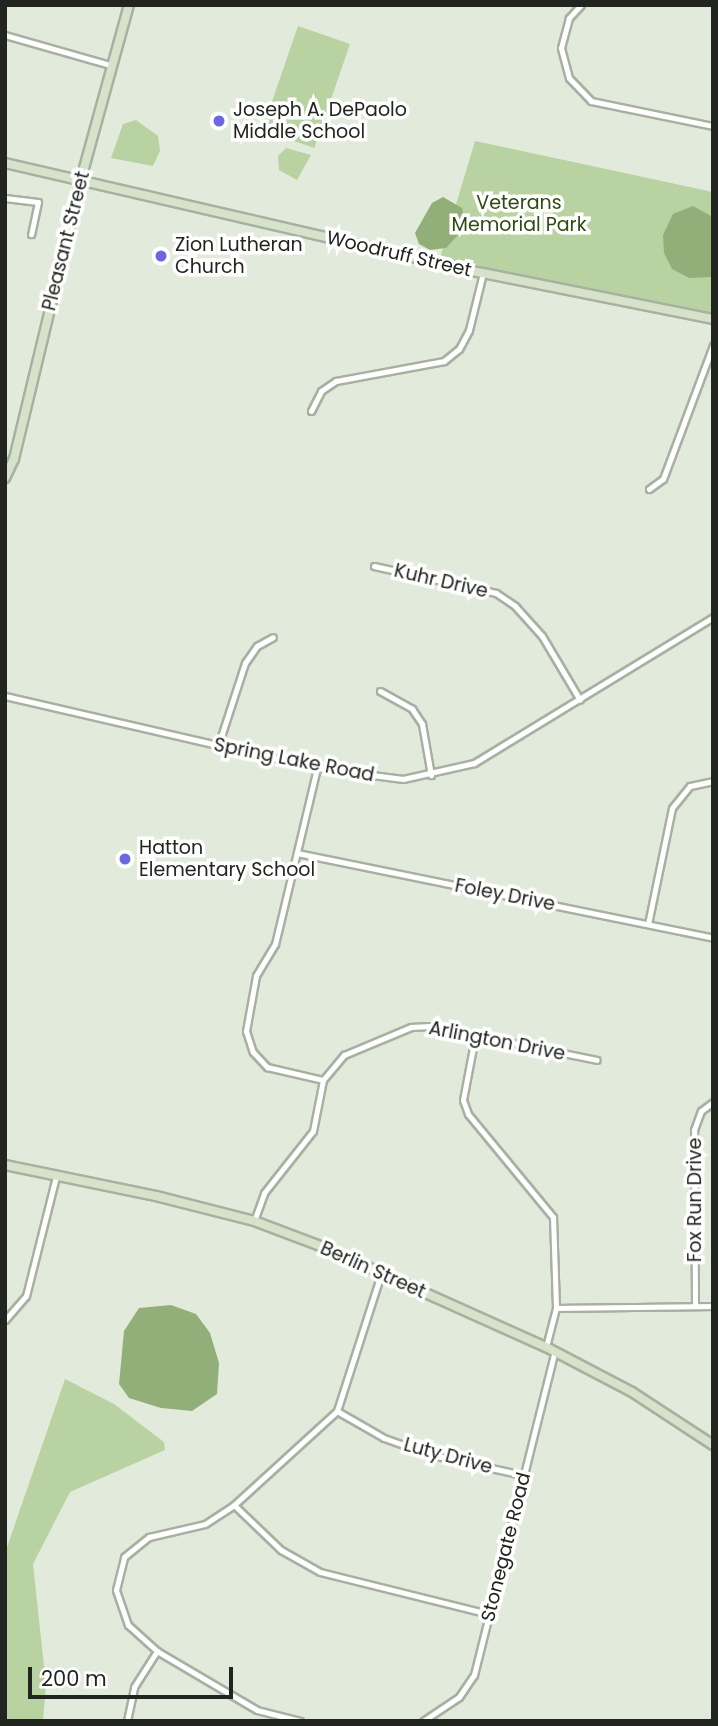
<!DOCTYPE html>
<html>
<head>
<meta charset="utf-8">
<style>
  body { margin:0 }
  #map { position:relative; width:718px; height:1726px; overflow:hidden; background:#e2ebdb; font-family:Poppins,sans-serif }
  div>[style] { position:absolute }
  .green>* { inset:0; background:#b8d3a1; transform-origin:0 0 }
  .water>* { inset:0; background:#92af7a }
  .roads { filter:drop-shadow(2px 0 #a7b0a1) drop-shadow(-2px 0 #a7b0a1) drop-shadow(0 2px #a7b0a1) drop-shadow(0 -2px #a7b0a1) }
  .street>* { height:5px; margin:-2.5px; padding:0 2.5px; transform-origin:2.5px; border-radius:2.5px; background:#fff }
  .secondary>* { height:8px; margin:-4px; padding:0 4px; transform-origin:4px; border-radius:4px; background:#d6e2ca }
  .dots>* { width:19px; height:19px; translate:-50% -50%; box-sizing:border-box; border:4px solid #fff; border-radius:50% }
  span { translate:-50% -50%; white-space:nowrap; text-align:center; line-height:1.15; -webkit-text-stroke:7px #fff; paint-order:stroke }
  .poi-label { font-size:19px; color:#21241f }
  .left { translate:0 -50%; text-align:left }
  .park-label { font-size:19px; color:#2e4911 }
  .street-label { font-size:19px; color:#21241f }
  .frame { position:absolute; inset:0; border:7px solid #21241f; pointer-events:none }
  .scale { position:absolute; left:28px; top:1667px; width:205px; height:32px; box-sizing:border-box; border:4px solid #21241f; border-top:0; padding-left:9px; font-size:21px; line-height:24px; white-space:nowrap; color:#21241f; -webkit-text-stroke:5px #fff; paint-order:stroke }
</style>
</head>
<body>
<div id="map">
  <div class="green">
    <i style="left:298px;top:26px;width:55px;height:110px;rotate:19deg"></i>
    <i style="clip-path:polygon(136px 120px,158px 136px,160px 151px,153px 166px,111px 158px,123px 124px)"></i>
    <i style="clip-path:polygon(475px 141px,713px 192px,713px 316px,439px 261px)"></i>
    <i style="clip-path:polygon(286px 148px,311px 155px,297px 180px,279px 170px,278px 156px)"></i>
    <i style="clip-path:polygon(65px 1379px,114px 1404px,164px 1442px,165px 1450px,70px 1492px,33px 1564px,46px 1684px,43px 1721px,5px 1721px,5px 1553px)"></i>
  </div>
  <div class="water">
    <i style="clip-path:polygon(443px 197px,462px 208px,464px 218px,460px 233px,446px 248px,430px 250px,419px 244px,415px 233px,432px 203px)"></i>
    <i style="clip-path:polygon(693px 206px,713px 217px,713px 277px,689px 278px,672px 269px,664px 253px,663px 235px,673px 214px)"></i>
    <i style="clip-path:polygon(171px 1305px,196px 1314px,210px 1333px,219px 1363px,217px 1394px,192px 1411px,161px 1408px,129px 1398px,119px 1384px,124px 1331px,139px 1308px)"></i>
  </div>
  <div class="roads">
    <div class="street">
      <i style="left:581px;top:5px;width:18px;rotate:133deg"></i>
      <i style="left:569px;top:18px;width:31px;rotate:105deg"></i>
      <i style="left:561px;top:48px;width:31px;rotate:75deg"></i>
      <i style="left:569px;top:78px;width:32px;rotate:46deg"></i>
      <i style="left:591px;top:101px;width:125px;rotate:11.6deg"></i>
      <i style="left:5px;top:35px;width:109px;rotate:15.9deg"></i>
      <i style="left:5px;top:198px;width:33px;rotate:7deg"></i>
      <i style="left:38px;top:202px;width:33px;rotate:102deg"></i>
      <i style="left:311px;top:411px;width:22px;rotate:-63deg"></i>
      <i style="left:321px;top:391px;width:18px;rotate:-34deg"></i>
      <i style="left:336px;top:381px;width:110px;rotate:-10.5deg"></i>
      <i style="left:444px;top:361px;width:19px;rotate:-39deg"></i>
      <i style="left:459px;top:349px;width:21px;rotate:-62deg"></i>
      <i style="left:469px;top:330px;width:59px;rotate:-76.2deg"></i>
      <i style="left:649px;top:489px;width:17px;rotate:-36deg"></i>
      <i style="left:663px;top:479px;width:143px;rotate:-69.5deg"></i>
      <i style="left:374px;top:566px;width:125px;rotate:12.5deg"></i>
      <i style="left:496px;top:593px;width:23px;rotate:34deg"></i>
      <i style="left:515px;top:606px;width:40px;rotate:48deg"></i>
      <i style="left:542px;top:636px;width:74px;rotate:59.3deg"></i>
      <i style="left:380px;top:691px;width:37px;rotate:29deg"></i>
      <i style="left:412px;top:709px;width:18px;rotate:56deg"></i>
      <i style="left:422px;top:724px;width:52px;rotate:80deg"></i>
      <i style="left:5px;top:696px;width:320px;rotate:13deg"></i>
      <i style="left:317px;top:768px;width:87px;rotate:7.3deg"></i>
      <i style="left:403px;top:779px;width:73px;rotate:-12.7deg"></i>
      <i style="left:474px;top:763px;width:280px;rotate:-31.4deg"></i>
      <i style="left:218px;top:746px;width:87px;rotate:-72deg"></i>
      <i style="left:245px;top:663px;width:21px;rotate:-55deg"></i>
      <i style="left:257px;top:646px;width:18px;rotate:-29deg"></i>
      <i style="left:317px;top:768px;width:181px;rotate:103.4deg"></i>
      <i style="left:275px;top:944px;width:37px;rotate:121deg"></i>
      <i style="left:256px;top:976px;width:56px;rotate:100.3deg"></i>
      <i style="left:246px;top:1031px;width:22px;rotate:72deg"></i>
      <i style="left:253px;top:1052px;width:21px;rotate:47deg"></i>
      <i style="left:267px;top:1067px;width:57px;rotate:13.1deg"></i>
      <i style="left:297px;top:853px;width:425px;rotate:11.5deg"></i>
      <i style="left:648px;top:924px;width:118px;rotate:-78.3deg"></i>
      <i style="left:672px;top:808px;width:28px;rotate:-51deg"></i>
      <i style="left:690px;top:786px;width:24px;rotate:-12deg"></i>
      <i style="left:475px;top:1037px;width:64px;rotate:100.8deg"></i>
      <i style="left:463px;top:1100px;width:15px;rotate:70deg"></i>
      <i style="left:468px;top:1114px;width:134px;rotate:50.5deg"></i>
      <i style="left:553px;top:1217px;width:91px;rotate:88.1deg"></i>
      <i style="left:556px;top:1308px;width:40px;rotate:104.4deg"></i>
      <i style="left:254px;top:1221px;width:30px;rotate:-70deg"></i>
      <i style="left:264px;top:1193px;width:79px;rotate:-51.7deg"></i>
      <i style="left:313px;top:1131px;width:52px;rotate:-78.9deg"></i>
      <i style="left:323px;top:1080px;width:33px;rotate:-50deg"></i>
      <i style="left:344px;top:1055px;width:73px;rotate:-22.7deg"></i>
      <i style="left:411px;top:1027px;width:19px;rotate:-3deg"></i>
      <i style="left:430px;top:1026px;width:170px;rotate:11.5deg"></i>
      <i style="left:695px;top:1304px;width:174px;rotate:-90.3deg"></i>
      <i style="left:694px;top:1130px;width:20px;rotate:-70deg"></i>
      <i style="left:701px;top:1111px;width:15px;rotate:-37deg"></i>
      <i style="left:556px;top:1308px;width:157px;rotate:-0.7deg"></i>
      <i style="left:5px;top:1320px;width:32px;rotate:-49deg"></i>
      <i style="left:26px;top:1296px;width:123px;rotate:-75.9deg"></i>
      <i style="left:337px;top:1411px;width:54px;rotate:29.9deg"></i>
      <i style="left:384px;top:1438px;width:51px;rotate:19.5deg"></i>
      <i style="left:432px;top:1455px;width:93px;rotate:12.4deg"></i>
      <i style="left:234px;top:1505px;width:65px;rotate:43.8deg"></i>
      <i style="left:281px;top:1550px;width:45px;rotate:29.4deg"></i>
      <i style="left:320px;top:1572px;width:174px;rotate:14deg"></i>
      <i style="left:127px;top:1721px;width:35px;rotate:-78deg"></i>
      <i style="left:134px;top:1687px;width:43px;rotate:-57.4deg"></i>
      <i style="left:300px;top:1721px;width:44px;rotate:-165.7deg"></i>
      <i style="left:257px;top:1710px;width:116px;rotate:-149.5deg"></i>
      <i style="left:157px;top:1651px;width:39px;rotate:-138deg"></i>
      <i style="left:128px;top:1625px;width:37px;rotate:-109deg"></i>
      <i style="left:116px;top:1590px;width:34px;rotate:-76deg"></i>
      <i style="left:124px;top:1557px;width:32px;rotate:-39deg"></i>
      <i style="left:149px;top:1537px;width:57px;rotate:-13.1deg"></i>
      <i style="left:205px;top:1524px;width:35px;rotate:-33deg"></i>
      <i style="left:234px;top:1505px;width:139px;rotate:-42.4deg"></i>
      <i style="left:337px;top:1411px;width:144px;rotate:-72.2deg"></i>
      <i style="left:423px;top:1721px;width:43px;rotate:-33.7deg"></i>
      <i style="left:459px;top:1697px;width:27px;rotate:-56deg"></i>
      <i style="left:474px;top:1675px;width:334px;rotate:-76deg"></i>
    </div>
    <div class="secondary">
      <i style="left:5px;top:163px;width:490px;rotate:13deg"></i>
      <i style="left:483px;top:273px;width:235px;rotate:11.3deg"></i>
      <i style="left:5px;top:478px;width:21px;rotate:-65deg"></i>
      <i style="left:14px;top:459px;width:288px;rotate:-76.5deg"></i>
      <i style="left:81px;top:179px;width:180px;rotate:-74.6deg"></i>
      <i style="left:5px;top:1165px;width:154px;rotate:11.6deg"></i>
      <i style="left:156px;top:1196px;width:101px;rotate:14.3deg"></i>
      <i style="left:254px;top:1221px;width:74px;rotate:20.6deg"></i>
      <i style="left:323px;top:1247px;width:244px;rotate:24.2deg"></i>
      <i style="left:546px;top:1347px;width:97px;rotate:27.6deg"></i>
      <i style="left:632px;top:1392px;width:97px;rotate:33.2deg"></i>
    </div>
  </div>
  <div class="dots">
    <i style="left:219px;top:121px;background:#6c67e1"></i>
    <i style="left:161px;top:256px;background:#6c67e1"></i>
    <i style="left:125px;top:859px;background:#6c67e1"></i>
  </div>
  <div class="poi-label">
    <span class="left" style="left:233px;top:121px">Joseph A. DePaolo<br>Middle School</span>
    <span class="left" style="left:175px;top:256px">Zion Lutheran<br>Church</span>
    <span class="left" style="left:139px;top:859px">Hatton<br>Elementary School</span>
  </div>
  <div class="park-label">
    <span style="left:519px;top:214px">Veterans<br>Memorial Park</span>
  </div>
  <div class="street-label">
    <span style="left:66px;top:241px;rotate:-76deg">Pleasant Street</span>
    <span style="left:399px;top:254px;rotate:13deg">Woodruff Street</span>
    <span style="left:441px;top:581px;rotate:13deg">Kuhr Drive</span>
    <span style="left:294px;top:760px;rotate:11deg">Spring Lake Road</span>
    <span style="left:505px;top:895px;rotate:11deg">Foley Drive</span>
    <span style="left:497px;top:1041px;rotate:11deg">Arlington Drive</span>
    <span style="left:695px;top:1200px;rotate:-90deg">Fox Run Drive</span>
    <span style="left:373px;top:1270px;rotate:24deg">Berlin Street</span>
    <span style="left:448px;top:1456px;rotate:15deg">Luty Drive</span>
    <span style="left:506px;top:1547px;rotate:-76deg">Stonegate Road</span>
  </div>
  <div class="frame"></div>
  <div class="scale">200 m</div>
</div>
</body>
</html>
